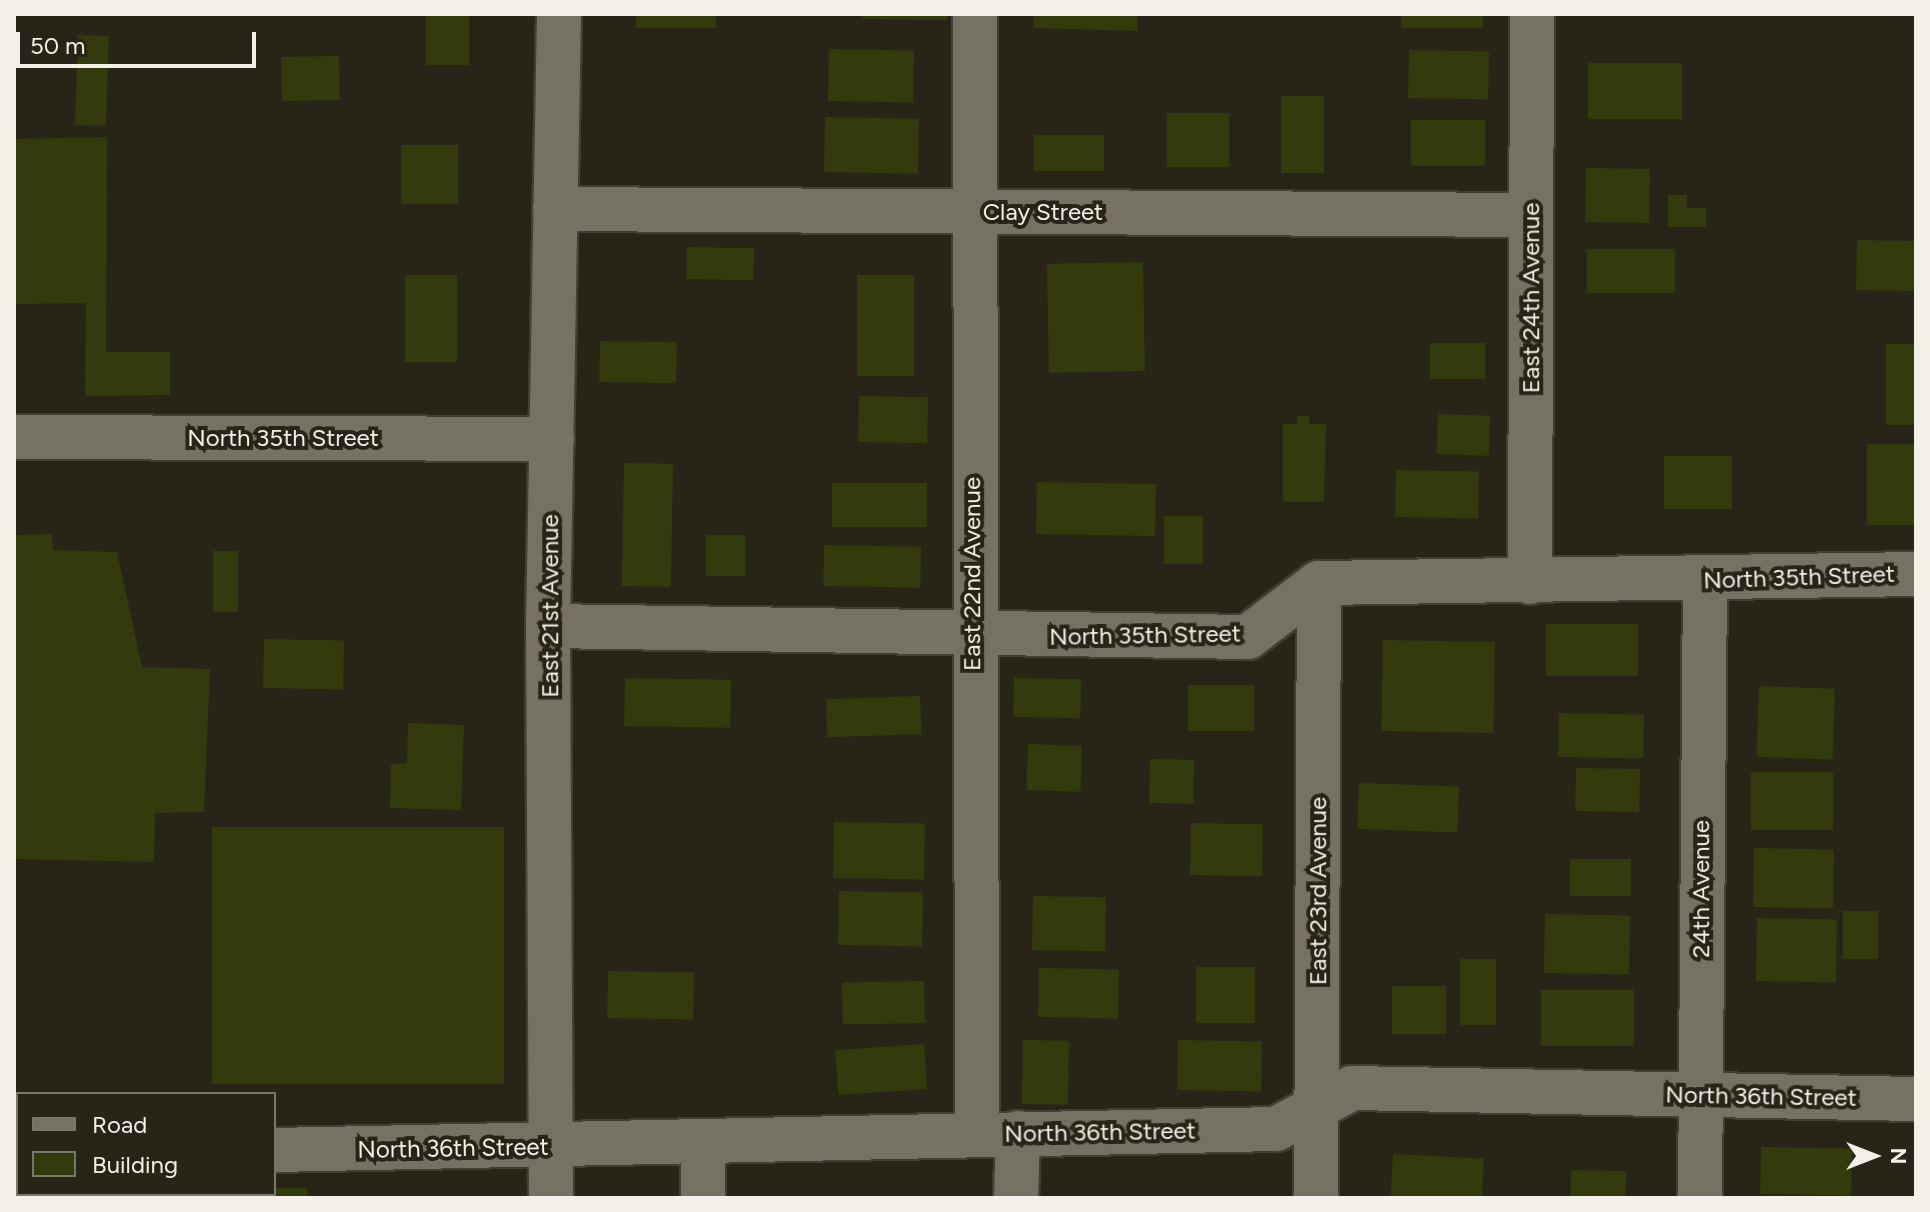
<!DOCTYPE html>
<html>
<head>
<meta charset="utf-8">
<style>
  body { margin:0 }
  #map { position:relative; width:1930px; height:1212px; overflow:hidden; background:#282417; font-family:Figtree,sans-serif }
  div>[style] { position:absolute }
  .building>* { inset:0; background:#333b0d; transform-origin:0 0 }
  .roads { filter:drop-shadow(2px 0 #423f35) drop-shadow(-2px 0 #423f35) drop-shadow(0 2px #423f35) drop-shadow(0 -2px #423f35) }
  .minor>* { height:44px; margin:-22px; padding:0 22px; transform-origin:22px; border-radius:22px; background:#767263 }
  span { translate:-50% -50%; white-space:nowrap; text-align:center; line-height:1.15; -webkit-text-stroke:8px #282417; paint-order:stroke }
  .street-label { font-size:24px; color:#f2f0e7 }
  .frame { position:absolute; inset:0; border:16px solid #f2f0e7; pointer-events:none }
  .legend { position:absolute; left:16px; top:1092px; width:260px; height:104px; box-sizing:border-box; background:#282417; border:2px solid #79766a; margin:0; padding:10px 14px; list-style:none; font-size:24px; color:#f2f0e7 }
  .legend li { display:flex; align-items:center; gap:16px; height:40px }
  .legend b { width:40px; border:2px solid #79766a }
  .north { position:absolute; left:1834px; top:1116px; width:80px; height:80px; -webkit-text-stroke:6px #282417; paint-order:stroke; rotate:90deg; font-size:22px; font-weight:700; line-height:32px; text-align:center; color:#f2f0e7 }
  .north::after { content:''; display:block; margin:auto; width:28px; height:36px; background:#f2f0e7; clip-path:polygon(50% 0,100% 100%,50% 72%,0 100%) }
  .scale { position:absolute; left:16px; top:32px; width:240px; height:36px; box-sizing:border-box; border:4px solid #f2f0e7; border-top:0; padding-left:10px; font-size:24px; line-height:28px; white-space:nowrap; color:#f2f0e7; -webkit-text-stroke:6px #282417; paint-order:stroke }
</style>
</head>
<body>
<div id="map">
  <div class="building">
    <i style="left:426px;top:14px;width:43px;height:51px"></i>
    <i style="left:636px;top:14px;width:80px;height:14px"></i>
    <i style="clip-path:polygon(863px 14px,948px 14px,947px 20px,863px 19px)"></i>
    <i style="clip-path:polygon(1034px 14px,1138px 14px,1137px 31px,1033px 28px)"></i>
    <i style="left:1401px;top:14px;width:82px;height:14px"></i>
    <i style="left:78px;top:35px;width:31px;height:90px;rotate:2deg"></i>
    <i style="left:829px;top:49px;width:85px;height:52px;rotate:1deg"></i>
    <i style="left:1409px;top:50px;width:80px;height:48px;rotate:1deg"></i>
    <i style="left:339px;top:56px;width:44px;height:58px;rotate:89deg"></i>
    <i style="left:1588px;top:63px;width:94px;height:56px"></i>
    <i style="left:1281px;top:96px;width:43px;height:77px"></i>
    <i style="left:1167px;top:113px;width:62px;height:54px"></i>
    <i style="left:825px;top:117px;width:94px;height:55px;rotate:1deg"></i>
    <i style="left:1411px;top:120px;width:74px;height:46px"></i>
    <i style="left:1034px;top:135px;width:70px;height:36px"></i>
    <i style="clip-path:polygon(107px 137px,106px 352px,170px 352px,170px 395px,85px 396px,86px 303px,14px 304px,14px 139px)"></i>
    <i style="left:401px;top:145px;width:57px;height:59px"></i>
    <i style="left:1586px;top:168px;width:64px;height:54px;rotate:1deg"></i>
    <i style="clip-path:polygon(1668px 195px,1687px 195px,1687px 208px,1706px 208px,1706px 227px,1668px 227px)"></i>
    <i style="left:1857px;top:240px;width:59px;height:50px;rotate:1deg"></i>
    <i style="left:687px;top:247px;width:67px;height:32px;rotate:1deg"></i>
    <i style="left:1587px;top:249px;width:88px;height:44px"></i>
    <i style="left:1143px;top:262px;width:109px;height:96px;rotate:89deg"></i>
    <i style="left:405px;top:275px;width:52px;height:87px"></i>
    <i style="left:857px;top:275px;width:57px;height:101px"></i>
    <i style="left:600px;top:341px;width:77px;height:41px;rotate:1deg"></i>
    <i style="left:1430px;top:343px;width:55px;height:36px"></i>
    <i style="left:1886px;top:344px;width:30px;height:81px"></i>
    <i style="left:859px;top:396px;width:69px;height:46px;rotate:1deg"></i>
    <i style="left:1438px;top:414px;width:52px;height:40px;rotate:2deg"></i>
    <i style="clip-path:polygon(1297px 416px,1309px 416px,1309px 424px,1326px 424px,1324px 502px,1283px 502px,1283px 424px,1297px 424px)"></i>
    <i style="left:1916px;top:444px;width:81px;height:49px;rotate:90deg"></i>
    <i style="left:1664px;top:456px;width:68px;height:53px"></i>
    <i style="left:624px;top:463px;width:49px;height:123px;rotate:1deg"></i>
    <i style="left:1396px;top:470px;width:83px;height:47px;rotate:1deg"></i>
    <i style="left:1037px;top:482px;width:119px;height:52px;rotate:1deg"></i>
    <i style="left:927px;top:483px;width:44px;height:95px;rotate:90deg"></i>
    <i style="left:1164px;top:516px;width:39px;height:48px"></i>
    <i style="clip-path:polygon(52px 534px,53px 550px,117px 552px,142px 667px,210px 669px,204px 812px,155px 813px,154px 862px,14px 859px,14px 535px)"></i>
    <i style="left:706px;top:535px;width:39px;height:41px"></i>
    <i style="left:824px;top:545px;width:97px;height:41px;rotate:1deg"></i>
    <i style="left:213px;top:551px;width:25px;height:61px"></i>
    <i style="left:1638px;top:624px;width:52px;height:92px;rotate:90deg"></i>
    <i style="left:264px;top:639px;width:80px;height:49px;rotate:1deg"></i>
    <i style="left:1383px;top:640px;width:112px;height:91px;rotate:1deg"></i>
    <i style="left:625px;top:678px;width:106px;height:48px;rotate:1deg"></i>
    <i style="left:1014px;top:678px;width:67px;height:39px;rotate:1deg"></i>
    <i style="left:1188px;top:685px;width:66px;height:46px"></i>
    <i style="left:1759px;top:686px;width:76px;height:71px;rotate:2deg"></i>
    <i style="left:920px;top:696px;width:38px;height:94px;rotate:88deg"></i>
    <i style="left:1559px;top:713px;width:85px;height:44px;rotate:1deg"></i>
    <i style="clip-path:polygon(408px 723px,464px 725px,461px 810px,390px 808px,391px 764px,407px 763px)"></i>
    <i style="left:1028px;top:744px;width:54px;height:46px;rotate:2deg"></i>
    <i style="left:1150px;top:759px;width:44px;height:44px;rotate:1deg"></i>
    <i style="left:1576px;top:768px;width:64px;height:43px;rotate:1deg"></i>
    <i style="left:1751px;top:772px;width:82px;height:58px"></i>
    <i style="left:1359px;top:783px;width:100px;height:46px;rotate:2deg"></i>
    <i style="left:834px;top:822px;width:91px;height:56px;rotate:1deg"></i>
    <i style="left:1191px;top:823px;width:72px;height:52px;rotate:1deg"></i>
    <i style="left:212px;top:827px;width:292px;height:257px"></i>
    <i style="left:1754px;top:848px;width:80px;height:59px;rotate:1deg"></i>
    <i style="left:1570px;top:859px;width:61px;height:37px"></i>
    <i style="left:839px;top:891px;width:84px;height:54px;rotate:1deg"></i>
    <i style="left:1033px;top:896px;width:73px;height:54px;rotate:1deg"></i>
    <i style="left:1878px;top:911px;width:48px;height:35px;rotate:90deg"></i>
    <i style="left:1545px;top:914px;width:85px;height:59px;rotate:1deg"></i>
    <i style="left:1757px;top:918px;width:80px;height:63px;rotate:1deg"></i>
    <i style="left:1460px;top:959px;width:36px;height:66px"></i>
    <i style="left:1196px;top:967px;width:59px;height:56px"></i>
    <i style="left:1039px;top:968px;width:80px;height:49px;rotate:1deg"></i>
    <i style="left:608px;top:971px;width:86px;height:47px;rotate:1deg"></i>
    <i style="left:924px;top:981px;width:42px;height:82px;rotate:89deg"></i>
    <i style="left:1392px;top:986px;width:54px;height:48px"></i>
    <i style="left:1541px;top:990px;width:93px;height:56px"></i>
    <i style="left:1023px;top:1040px;width:46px;height:64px;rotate:1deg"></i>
    <i style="left:1178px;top:1040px;width:84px;height:50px;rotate:1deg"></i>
    <i style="left:924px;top:1044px;width:45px;height:89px;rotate:86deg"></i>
    <i style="left:1761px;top:1147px;width:91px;height:47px;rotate:1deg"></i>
    <i style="left:1393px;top:1154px;width:91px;height:44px;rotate:3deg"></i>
    <i style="left:1571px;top:1170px;width:55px;height:28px;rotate:1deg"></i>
    <i style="clip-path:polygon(274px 1188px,307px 1188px,307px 1198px,213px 1198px,274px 1194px)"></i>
    <i style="left:98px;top:1194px;width:42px;height:4px"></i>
  </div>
  <div class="roads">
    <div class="minor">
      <i style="left:975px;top:14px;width:1120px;rotate:89.9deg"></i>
      <i style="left:555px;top:209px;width:976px;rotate:0.35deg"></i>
      <i style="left:14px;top:437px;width:538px;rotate:0.21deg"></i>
      <i style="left:1530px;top:582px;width:568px;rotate:-89.8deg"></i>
      <i style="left:548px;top:626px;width:700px;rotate:0.9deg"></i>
      <i style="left:1248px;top:637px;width:89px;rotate:-37.3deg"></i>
      <i style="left:1319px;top:583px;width:597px;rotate:-0.86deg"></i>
      <i style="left:703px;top:1143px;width:55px;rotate:90deg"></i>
      <i style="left:274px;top:1150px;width:1002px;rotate:-1.2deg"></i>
      <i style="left:1276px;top:1129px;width:86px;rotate:-28.3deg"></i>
      <i style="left:1352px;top:1088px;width:564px;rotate:1.12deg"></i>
      <i style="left:14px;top:1153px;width:4px"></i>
      <i style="left:551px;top:1198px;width:572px;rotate:-90.3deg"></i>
      <i style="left:548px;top:626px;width:612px;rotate:-88.97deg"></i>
      <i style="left:1016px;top:1198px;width:65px;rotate:-88.2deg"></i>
      <i style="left:1316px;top:1198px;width:615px;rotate:-89.72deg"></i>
      <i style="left:1700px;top:1198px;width:618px;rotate:-89.54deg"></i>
    </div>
  </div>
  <div class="street-label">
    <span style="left:1043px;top:212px">Clay Street</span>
    <span style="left:1531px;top:298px;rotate:-90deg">East 24th Avenue</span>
    <span style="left:283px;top:438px">North 35th Street</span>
    <span style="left:972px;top:574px;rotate:-90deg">East 22nd Avenue</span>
    <span style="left:1799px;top:577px;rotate:-2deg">North 35th Street</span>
    <span style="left:550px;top:606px;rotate:-90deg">East 21st Avenue</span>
    <span style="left:1145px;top:635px;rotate:-1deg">North 35th Street</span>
    <span style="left:1701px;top:889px;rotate:-90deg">24th Avenue</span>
    <span style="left:1318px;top:891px;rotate:-90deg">East 23rd Avenue</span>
    <span style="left:1761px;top:1096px;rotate:1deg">North 36th Street</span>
    <span style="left:1100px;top:1132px;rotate:-1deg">North 36th Street</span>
    <span style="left:453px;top:1148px;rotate:-1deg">North 36th Street</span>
  </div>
  <div class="frame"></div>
  <ul class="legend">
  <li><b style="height:10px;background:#767263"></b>Road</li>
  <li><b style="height:22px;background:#333b0d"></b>Building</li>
  </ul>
  <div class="north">N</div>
  <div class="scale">50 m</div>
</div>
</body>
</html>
